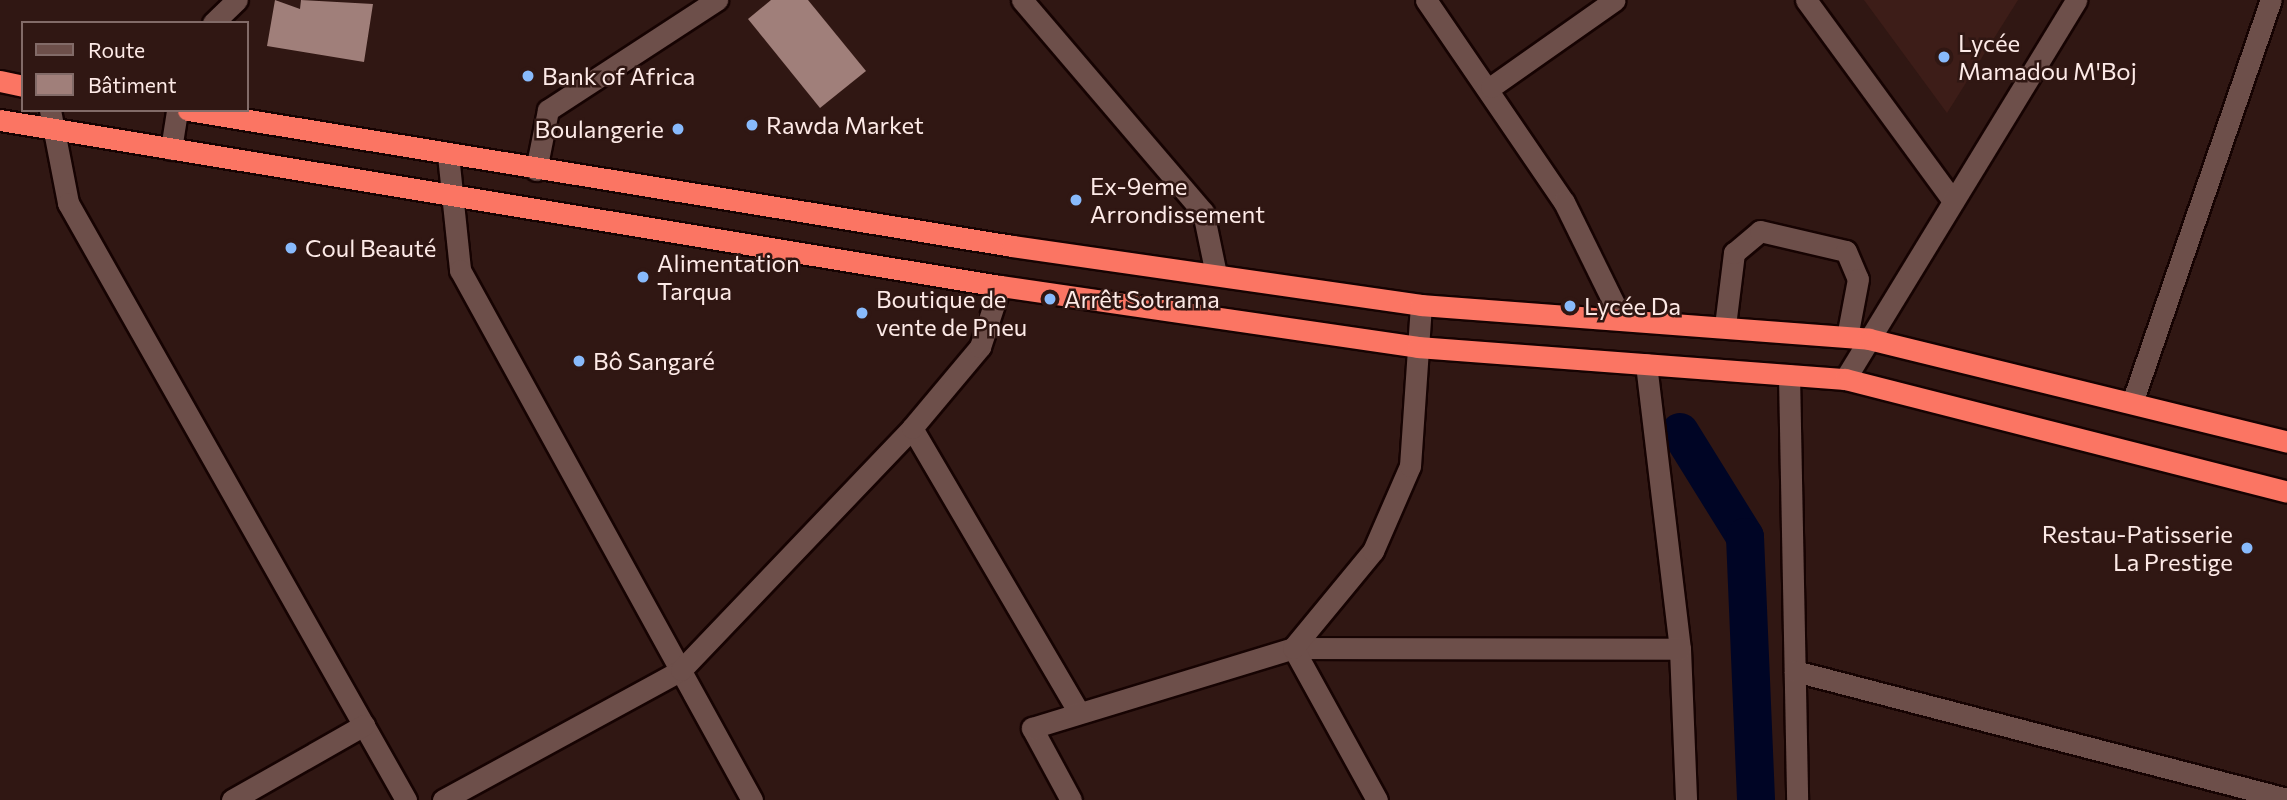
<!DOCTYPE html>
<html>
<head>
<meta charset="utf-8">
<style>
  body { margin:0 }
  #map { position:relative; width:2287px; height:800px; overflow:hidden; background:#301713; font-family:Commissioner,sans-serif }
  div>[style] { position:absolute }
  .built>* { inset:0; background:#3d1d18 }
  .canal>* { height:38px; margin:-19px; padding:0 19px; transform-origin:19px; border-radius:19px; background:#000525 }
  .building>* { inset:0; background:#a07f7a }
  .roads { filter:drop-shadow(2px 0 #160302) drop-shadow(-2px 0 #160302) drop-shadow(0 2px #160302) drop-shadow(0 -2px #160302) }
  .minor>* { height:21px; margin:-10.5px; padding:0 10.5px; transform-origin:10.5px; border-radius:10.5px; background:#6d4f4a }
  .highway>* { height:21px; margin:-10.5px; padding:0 10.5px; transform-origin:10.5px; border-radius:10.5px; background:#fb7563 }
  .dots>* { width:19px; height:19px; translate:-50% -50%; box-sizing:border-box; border:4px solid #301713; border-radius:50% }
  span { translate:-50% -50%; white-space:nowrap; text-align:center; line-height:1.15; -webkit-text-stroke:5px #301713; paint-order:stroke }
  .poi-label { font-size:24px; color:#fdeae7 }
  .left { translate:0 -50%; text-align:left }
  .right { translate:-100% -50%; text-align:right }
  .legend { position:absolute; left:21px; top:21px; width:228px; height:91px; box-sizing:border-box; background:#301713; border:2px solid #826b68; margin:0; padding:9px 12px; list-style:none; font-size:21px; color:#fdeae7 }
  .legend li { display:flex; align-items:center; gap:14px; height:35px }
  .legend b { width:35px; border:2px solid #826b68 }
</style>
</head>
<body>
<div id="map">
  <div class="built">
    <i style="clip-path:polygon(1864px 0,2018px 0,1947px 113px)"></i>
  </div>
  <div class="canal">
    <i style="left:1680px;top:432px;width:123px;rotate:58.2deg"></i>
    <i style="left:1745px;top:537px;width:263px;rotate:87.6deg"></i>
  </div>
  <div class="building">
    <i style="clip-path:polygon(275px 0,300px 9px,301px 0,373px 4px,364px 62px,267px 46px)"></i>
    <i style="clip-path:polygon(771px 0,808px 0,866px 71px,820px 108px,748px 19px)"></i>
  </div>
  <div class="roads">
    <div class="minor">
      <i style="left:1022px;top:0;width:279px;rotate:49.5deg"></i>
      <i style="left:1203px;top:212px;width:63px;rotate:78.2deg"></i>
      <i style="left:1426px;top:0;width:245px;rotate:55.7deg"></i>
      <i style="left:1564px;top:202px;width:127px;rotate:63.8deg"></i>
      <i style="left:1806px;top:0;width:249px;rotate:53.8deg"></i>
      <i style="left:213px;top:23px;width:33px;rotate:-44deg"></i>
      <i style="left:1491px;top:87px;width:151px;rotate:-35.1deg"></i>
      <i style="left:50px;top:110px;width:95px;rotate:79deg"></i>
      <i style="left:68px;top:203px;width:686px;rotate:60.48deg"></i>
      <i style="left:171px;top:149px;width:39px;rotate:-81deg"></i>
      <i style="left:448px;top:155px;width:116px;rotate:84deg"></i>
      <i style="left:460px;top:270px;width:605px;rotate:61.15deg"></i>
      <i style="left:536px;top:170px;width:61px;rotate:-78.7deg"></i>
      <i style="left:548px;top:110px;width:202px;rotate:-33.1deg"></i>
      <i style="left:1725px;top:326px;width:74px;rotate:-83deg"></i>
      <i style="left:1734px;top:253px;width:34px;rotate:-40deg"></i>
      <i style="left:1760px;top:231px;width:88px;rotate:13.1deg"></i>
      <i style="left:1846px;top:251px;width:30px;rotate:67deg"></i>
      <i style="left:1858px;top:279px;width:59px;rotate:100.7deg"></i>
      <i style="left:1646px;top:364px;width:287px;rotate:83.2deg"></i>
      <i style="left:1680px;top:649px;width:151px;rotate:87.7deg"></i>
      <i style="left:1789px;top:375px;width:425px;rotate:88.9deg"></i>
      <i style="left:1845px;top:379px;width:444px;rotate:-58.6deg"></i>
      <i style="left:2133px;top:400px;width:423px;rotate:-71deg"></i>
      <i style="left:912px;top:428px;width:330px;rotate:59.6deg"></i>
      <i style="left:1795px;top:671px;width:508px;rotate:14.58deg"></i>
      <i style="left:232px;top:800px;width:152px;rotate:-29.6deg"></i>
      <i style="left:443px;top:800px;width:271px;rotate:-28.6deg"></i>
      <i style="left:681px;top:670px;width:335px;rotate:-46.3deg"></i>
      <i style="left:912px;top:428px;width:106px;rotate:-50deg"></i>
      <i style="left:980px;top:347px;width:64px;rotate:-71.8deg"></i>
      <i style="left:1071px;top:800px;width:82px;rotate:-118.4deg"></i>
      <i style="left:1032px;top:728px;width:273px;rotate:-17deg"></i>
      <i style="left:1293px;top:648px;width:387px;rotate:0.1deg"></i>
      <i style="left:1377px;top:800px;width:174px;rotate:-118.9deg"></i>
      <i style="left:1293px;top:648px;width:126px;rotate:-50.5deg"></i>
      <i style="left:1373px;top:551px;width:93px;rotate:-66.5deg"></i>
      <i style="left:1410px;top:466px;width:161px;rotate:-86.1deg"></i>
    </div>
    <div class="highway">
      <i style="left:0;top:81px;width:24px;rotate:12deg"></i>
      <i style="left:188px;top:110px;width:835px;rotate:9.37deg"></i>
      <i style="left:1012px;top:246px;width:413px;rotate:8.2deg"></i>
      <i style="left:1421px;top:305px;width:449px;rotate:4.3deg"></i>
      <i style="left:1869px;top:339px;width:431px;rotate:13.8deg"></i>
      <i style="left:0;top:120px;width:1014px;rotate:9.43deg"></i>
      <i style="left:1000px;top:286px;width:422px;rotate:8.3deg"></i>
      <i style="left:1418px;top:347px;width:428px;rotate:4.3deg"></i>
      <i style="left:1845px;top:379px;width:456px;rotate:14.3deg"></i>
    </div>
  </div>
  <div class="dots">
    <i style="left:1944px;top:57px;background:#88bafc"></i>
    <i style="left:528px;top:76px;background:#88bafc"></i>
    <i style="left:752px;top:125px;background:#88bafc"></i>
    <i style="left:678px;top:129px;background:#88bafc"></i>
    <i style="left:1076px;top:200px;background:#88bafc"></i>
    <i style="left:291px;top:248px;background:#88bafc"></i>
    <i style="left:643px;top:277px;background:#88bafc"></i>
    <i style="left:1050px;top:299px;background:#88bafc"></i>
    <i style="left:1570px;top:306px;background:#88bafc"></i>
    <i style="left:862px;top:313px;background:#88bafc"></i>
    <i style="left:579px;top:361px;background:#88bafc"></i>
    <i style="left:2247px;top:548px;background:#88bafc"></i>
  </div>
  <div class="poi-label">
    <span class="left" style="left:1958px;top:57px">Lycée<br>Mamadou M'Boj</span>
    <span class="left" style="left:542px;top:76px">Bank of Africa</span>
    <span class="left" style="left:766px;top:125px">Rawda Market</span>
    <span class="right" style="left:664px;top:129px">Boulangerie</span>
    <span class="left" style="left:1090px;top:200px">Ex-9eme<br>Arrondissement</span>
    <span class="left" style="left:305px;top:248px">Coul Beauté</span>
    <span class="left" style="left:657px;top:277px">Alimentation<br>Tarqua</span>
    <span class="left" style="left:876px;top:313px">Boutique de<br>vente de Pneu</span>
    <span class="left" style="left:1064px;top:299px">Arrêt Sotrama</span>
    <span class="left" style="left:1584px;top:306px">Lycée Da</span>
    <span class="left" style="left:593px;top:361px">Bô Sangaré</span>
    <span class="right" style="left:2233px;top:548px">Restau-Patisserie<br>La Prestige</span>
  </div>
  <ul class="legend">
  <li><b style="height:9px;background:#6d4f4a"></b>Route</li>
  <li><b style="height:19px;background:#a07f7a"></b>Bâtiment</li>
  </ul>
</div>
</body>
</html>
